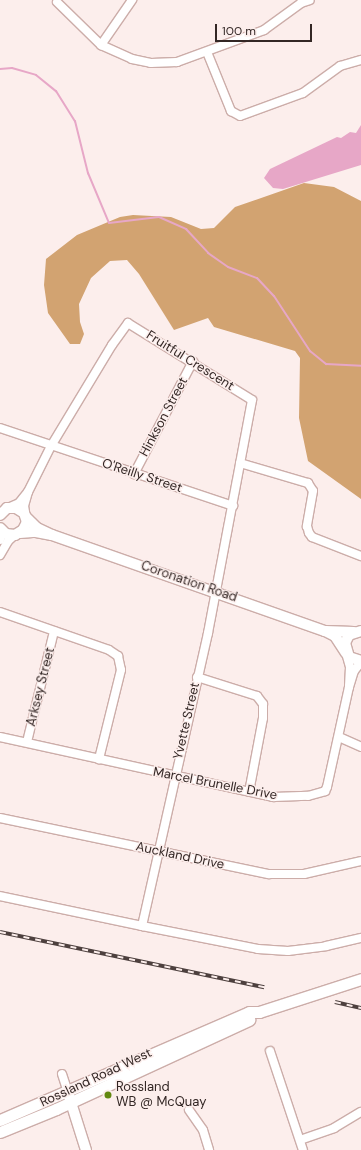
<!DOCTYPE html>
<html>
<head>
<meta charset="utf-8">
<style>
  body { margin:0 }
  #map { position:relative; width:361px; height:1150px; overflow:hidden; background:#fceeec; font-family:"DM Sans",sans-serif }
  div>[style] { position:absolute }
  .forest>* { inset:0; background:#d2a371 }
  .water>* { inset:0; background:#e7a7c7 }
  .stream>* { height:2px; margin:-1px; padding:0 1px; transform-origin:1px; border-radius:1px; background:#e7a7c7 }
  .roads { filter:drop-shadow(1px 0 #ccada9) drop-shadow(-1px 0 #ccada9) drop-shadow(0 1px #ccada9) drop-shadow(0 -1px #ccada9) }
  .minor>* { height:8px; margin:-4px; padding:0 4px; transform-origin:4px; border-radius:4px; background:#fff }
  .tertiary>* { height:10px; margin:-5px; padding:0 5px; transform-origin:5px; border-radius:5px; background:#fff }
  .secondary>* { height:11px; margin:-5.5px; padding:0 5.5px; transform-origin:5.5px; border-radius:5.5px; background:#fff }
  .rail>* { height:3.5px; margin-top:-1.75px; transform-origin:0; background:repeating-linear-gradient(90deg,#fceeec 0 6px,#4d403e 0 12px); box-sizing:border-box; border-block:1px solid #4d403e }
  .dots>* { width:11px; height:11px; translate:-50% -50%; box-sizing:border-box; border:2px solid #fceeec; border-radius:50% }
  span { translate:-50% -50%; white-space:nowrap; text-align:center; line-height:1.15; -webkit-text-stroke:3px #fceeec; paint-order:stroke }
  .street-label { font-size:13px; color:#332725 }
  .poi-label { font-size:13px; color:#332725 }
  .left { translate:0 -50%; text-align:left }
  .scale { position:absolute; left:215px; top:24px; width:97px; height:18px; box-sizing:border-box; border:2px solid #332725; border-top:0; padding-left:5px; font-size:12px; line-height:14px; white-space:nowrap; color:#332725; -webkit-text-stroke:3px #fceeec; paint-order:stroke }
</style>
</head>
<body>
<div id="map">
  <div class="forest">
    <i style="clip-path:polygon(304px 183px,334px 187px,361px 201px,361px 499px,308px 461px,299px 418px,300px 358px,295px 351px,214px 327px,208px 318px,174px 330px,139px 274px,127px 260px,110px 261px,91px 278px,79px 304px,80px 322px,84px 334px,80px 344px,70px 344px,48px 313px,44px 285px,46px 259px,77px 235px,120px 217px,133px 215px,171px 217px,201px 229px,214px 228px,235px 207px)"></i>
  </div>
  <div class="water">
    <i style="clip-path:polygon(361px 125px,361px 165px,283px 189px,273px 188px,264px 178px,270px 169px,337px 137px,341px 138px,350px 132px,356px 133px)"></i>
  </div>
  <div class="stream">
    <i style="left:0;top:69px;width:12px;rotate:-5deg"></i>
    <i style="left:12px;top:68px;width:25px;rotate:16deg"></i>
    <i style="left:36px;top:75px;width:26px;rotate:39deg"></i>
    <i style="left:56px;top:91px;width:36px;rotate:58deg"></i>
    <i style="left:75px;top:121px;width:54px;rotate:76deg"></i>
    <i style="left:88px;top:173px;width:54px;rotate:67.2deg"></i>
    <i style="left:109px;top:223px;width:50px;rotate:-6.8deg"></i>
    <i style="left:159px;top:217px;width:30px;rotate:24deg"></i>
    <i style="left:186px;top:229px;width:33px;rotate:47deg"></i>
    <i style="left:208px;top:253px;width:24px;rotate:35deg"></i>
    <i style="left:228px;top:267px;width:31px;rotate:21deg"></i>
    <i style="left:257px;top:278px;width:25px;rotate:47deg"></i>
    <i style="left:274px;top:296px;width:66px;rotate:56.8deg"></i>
    <i style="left:310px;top:351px;width:21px;rotate:39deg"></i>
    <i style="left:326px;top:364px;width:35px;rotate:3deg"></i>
  </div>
  <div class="roads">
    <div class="minor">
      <i style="left:57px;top:2px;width:62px;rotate:44.3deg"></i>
      <i style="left:101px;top:45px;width:34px;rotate:24deg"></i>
      <i style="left:132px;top:59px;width:19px;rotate:12deg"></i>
      <i style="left:151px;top:63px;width:26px;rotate:-2deg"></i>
      <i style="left:177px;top:62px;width:93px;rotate:-20.2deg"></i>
      <i style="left:264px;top:30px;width:46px;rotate:-36.1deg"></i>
      <i style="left:301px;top:3px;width:9px;rotate:-18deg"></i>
      <i style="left:101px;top:45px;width:55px;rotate:-55.4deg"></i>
      <i style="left:207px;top:52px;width:64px;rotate:67.9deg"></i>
      <i style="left:231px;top:111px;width:10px;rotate:29deg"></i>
      <i style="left:240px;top:116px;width:67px;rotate:-20.1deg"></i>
      <i style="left:303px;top:93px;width:46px;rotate:-36.1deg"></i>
      <i style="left:340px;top:66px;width:22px;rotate:-16deg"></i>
      <i style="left:0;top:428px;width:246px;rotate:18.5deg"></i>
      <i style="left:240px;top:463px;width:71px;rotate:16.4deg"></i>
      <i style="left:308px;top:483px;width:9px;rotate:58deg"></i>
      <i style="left:313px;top:491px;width:36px;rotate:100deg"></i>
      <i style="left:307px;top:526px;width:7px;rotate:74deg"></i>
      <i style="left:309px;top:533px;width:5px;rotate:53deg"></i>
      <i style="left:312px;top:537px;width:53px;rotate:21.2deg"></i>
      <i style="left:134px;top:474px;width:127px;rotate:-62.4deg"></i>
      <i style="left:8px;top:508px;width:12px;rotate:-24deg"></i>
      <i style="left:19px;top:503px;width:14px;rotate:-51deg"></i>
      <i style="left:28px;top:492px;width:15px;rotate:106deg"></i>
      <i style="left:24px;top:506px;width:11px;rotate:80deg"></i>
      <i style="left:0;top:531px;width:9px;rotate:90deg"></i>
      <i style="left:0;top:555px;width:16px;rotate:-60deg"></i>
      <i style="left:8px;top:541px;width:9px;rotate:-41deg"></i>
      <i style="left:0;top:612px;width:115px;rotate:19.2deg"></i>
      <i style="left:109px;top:650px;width:11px;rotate:34deg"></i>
      <i style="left:118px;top:656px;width:14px;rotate:78deg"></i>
      <i style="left:121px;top:670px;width:92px;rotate:103.9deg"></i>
      <i style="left:346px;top:653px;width:15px;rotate:74deg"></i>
      <i style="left:350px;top:667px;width:20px;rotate:93deg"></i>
      <i style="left:349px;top:687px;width:17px;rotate:-73deg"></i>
      <i style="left:354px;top:671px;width:11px;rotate:-52deg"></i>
      <i style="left:197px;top:677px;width:63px;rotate:17.6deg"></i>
      <i style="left:257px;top:696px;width:10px;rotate:53deg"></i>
      <i style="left:263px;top:704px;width:14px;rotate:90deg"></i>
      <i style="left:263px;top:718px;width:75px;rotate:100.7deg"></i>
      <i style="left:0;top:737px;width:280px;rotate:12.4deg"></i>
      <i style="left:273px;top:797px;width:35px;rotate:-2deg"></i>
      <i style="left:308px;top:796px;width:18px;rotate:-16deg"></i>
      <i style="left:325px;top:791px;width:4px;rotate:-63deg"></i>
      <i style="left:327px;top:787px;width:102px;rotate:-77.6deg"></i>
      <i style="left:339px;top:737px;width:24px;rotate:24deg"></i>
      <i style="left:27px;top:742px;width:114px;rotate:-76.3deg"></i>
      <i style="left:0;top:818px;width:275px;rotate:11.8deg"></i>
      <i style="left:269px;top:874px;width:35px"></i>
      <i style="left:304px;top:874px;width:58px;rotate:-12.8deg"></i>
      <i style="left:0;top:896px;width:145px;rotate:11.9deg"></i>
      <i style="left:142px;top:926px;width:300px;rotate:-77.3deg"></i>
      <i style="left:208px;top:633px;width:237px;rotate:-79.3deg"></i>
      <i style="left:252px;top:400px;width:146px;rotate:-148.2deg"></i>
      <i style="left:128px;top:323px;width:27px;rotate:126deg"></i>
      <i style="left:112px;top:345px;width:118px;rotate:121.1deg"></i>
      <i style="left:51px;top:446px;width:51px;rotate:116.6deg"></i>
      <i style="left:142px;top:926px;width:118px;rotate:11.2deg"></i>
      <i style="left:258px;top:949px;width:30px;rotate:4deg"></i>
      <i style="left:288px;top:951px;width:38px;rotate:-7deg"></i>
      <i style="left:326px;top:946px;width:36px;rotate:-13deg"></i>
      <i style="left:270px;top:1051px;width:104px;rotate:71.6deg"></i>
      <i style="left:62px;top:1074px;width:20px;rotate:72deg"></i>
      <i style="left:189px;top:1110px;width:24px;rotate:55deg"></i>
      <i style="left:203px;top:1130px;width:21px;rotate:73deg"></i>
      <i style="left:300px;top:1140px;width:36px;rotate:-19deg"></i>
      <i style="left:334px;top:1128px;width:31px;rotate:-31deg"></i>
    </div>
    <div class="tertiary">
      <i style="left:0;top:515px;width:10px;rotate:-45deg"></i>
      <i style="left:7px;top:508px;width:9px"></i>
      <i style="left:16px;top:508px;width:9px;rotate:32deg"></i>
      <i style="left:24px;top:513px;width:9px;rotate:72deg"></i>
      <i style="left:27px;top:522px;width:9px;rotate:117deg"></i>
      <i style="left:23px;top:530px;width:9px;rotate:148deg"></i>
      <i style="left:15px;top:535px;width:9px;rotate:-174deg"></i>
      <i style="left:6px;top:534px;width:8px;rotate:-135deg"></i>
      <i style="left:20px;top:533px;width:16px;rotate:-4deg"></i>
      <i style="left:36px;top:532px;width:16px;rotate:11deg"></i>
      <i style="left:52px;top:535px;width:17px;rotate:-155deg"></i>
      <i style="left:37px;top:528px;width:16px;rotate:-135deg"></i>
      <i style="left:52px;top:535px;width:289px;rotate:19.4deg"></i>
      <i style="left:361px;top:631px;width:13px;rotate:162deg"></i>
      <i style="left:349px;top:635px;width:9px;rotate:117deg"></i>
      <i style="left:345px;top:643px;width:15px;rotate:74deg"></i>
      <i style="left:349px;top:657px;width:13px;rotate:18deg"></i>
      <i style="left:346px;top:653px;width:20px;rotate:-123deg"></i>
      <i style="left:335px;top:636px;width:11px;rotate:-153deg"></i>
      <i style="left:325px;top:631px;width:29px;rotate:2deg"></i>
      <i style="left:68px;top:1093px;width:60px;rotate:72.5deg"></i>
    </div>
    <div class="secondary">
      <i style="left:0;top:1120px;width:271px;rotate:-23.4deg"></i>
      <i style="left:249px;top:1012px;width:10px"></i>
      <i style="left:259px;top:1012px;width:107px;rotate:-17.9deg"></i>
      <i style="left:0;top:1132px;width:61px;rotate:-22.3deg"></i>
      <i style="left:56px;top:1109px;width:213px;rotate:-24.8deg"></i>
    </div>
  </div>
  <div class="rail">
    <i style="left:0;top:932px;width:270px;rotate:11.8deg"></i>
    <i style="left:335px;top:1002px;width:27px;rotate:13deg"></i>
  </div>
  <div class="dots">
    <i style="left:108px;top:1095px;background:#628810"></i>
  </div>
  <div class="street-label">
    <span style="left:190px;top:361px;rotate:32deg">Fruitful Crescent</span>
    <span style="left:164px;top:417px;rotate:-62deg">Hinkson Street</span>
    <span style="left:142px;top:476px;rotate:18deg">O'Reilly Street</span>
    <span style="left:189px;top:582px;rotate:19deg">Coronation Road</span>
    <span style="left:41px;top:687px;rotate:-76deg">Arksey Street</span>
    <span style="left:187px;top:721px;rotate:-77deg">Yvette Street</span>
    <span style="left:215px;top:784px;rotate:11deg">Marcel Brunelle Drive</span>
    <span style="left:180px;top:856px;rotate:12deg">Auckland Drive</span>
    <span style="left:96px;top:1078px;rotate:-25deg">Rossland Road West</span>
  </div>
  <div class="poi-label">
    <span class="left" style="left:116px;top:1095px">Rossland<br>WB @ McQuay</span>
  </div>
  <div class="scale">100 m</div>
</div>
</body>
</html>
